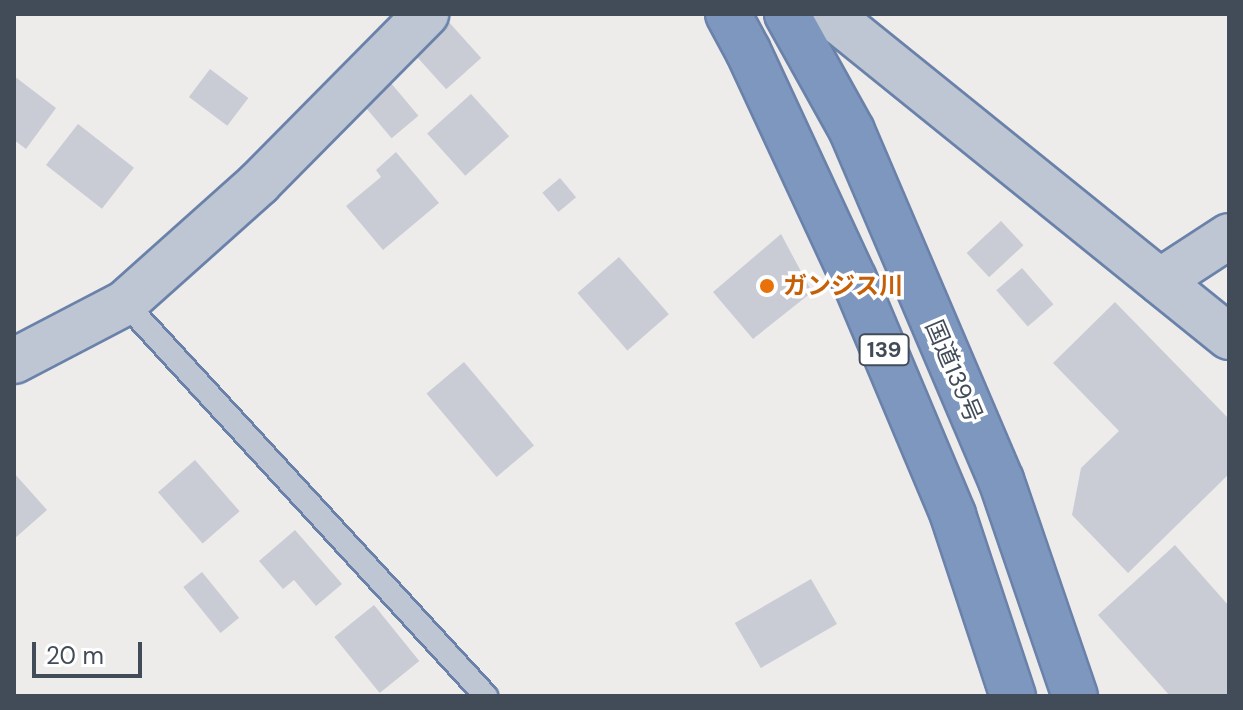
<!DOCTYPE html>
<html>
<head>
<meta charset="utf-8">
<style>
  body { margin:0 }
  #map { position:relative; width:1243px; height:710px; overflow:hidden; background:#eeebeb; font-family:"DM Sans","Noto Sans JP",sans-serif }
  div>[style] { position:absolute }
  .building>* { inset:0; background:#c9ccd4; transform-origin:0 0 }
  .roads { filter:drop-shadow(2px 0 #6a82aa) drop-shadow(-2px 0 #6a82aa) drop-shadow(0 2px #6a82aa) drop-shadow(0 -2px #6a82aa) }
  .lane>* { height:22px; margin:-11px; padding:0 11px; transform-origin:11px; border-radius:11px; background:#bdc6d2 }
  .street>* { height:44px; margin:-22px; padding:0 22px; transform-origin:22px; border-radius:22px; background:#bdc6d2 }
  .highway>* { height:44px; margin:-22px; padding:0 22px; transform-origin:22px; border-radius:22px; background:#7e97be }
  .dots>* { width:22px; height:22px; translate:-50% -50%; box-sizing:border-box; border:4px solid #fff; border-radius:50% }
  span { translate:-50% -50%; white-space:nowrap; text-align:center; line-height:1.15; -webkit-text-stroke:7px #fff; paint-order:stroke }
  .shield-label span { padding:2px 6px; background:#fff; border:2px solid; border-radius:6px; -webkit-text-stroke-width:0 }
  .shield-label { font-size:22px; color:#424c59; font-weight:700 }
  .food-label { font-size:24px; color:#c56008; font-weight:700 }
  .left { translate:0 -50%; text-align:left }
  .street-label { font-size:24px; color:#424c59 }
  .frame { position:absolute; inset:0; border:16px solid #424c59; pointer-events:none }
  .scale { position:absolute; left:32px; top:642px; width:110px; height:36px; box-sizing:border-box; border:4px solid #424c59; border-top:0; padding-left:10px; font-size:24px; line-height:28px; white-space:nowrap; color:#424c59; -webkit-text-stroke:6px #fff; paint-order:stroke }
</style>
</head>
<body>
<div id="map">
  <div class="building">
    <i style="left:447px;top:20px;width:51px;height:47px;rotate:48deg"></i>
    <i style="left:210px;top:69px;width:48px;height:35px;rotate:37deg"></i>
    <i style="clip-path:polygon(14px 76px,56px 108px,26px 149px,14px 140px)"></i>
    <i style="left:385px;top:76px;width:52px;height:35px;rotate:50deg"></i>
    <i style="left:471px;top:94px;width:57px;height:59px;rotate:48deg"></i>
    <i style="left:78px;top:124px;width:71px;height:52px;rotate:38deg"></i>
    <i style="clip-path:polygon(396px 152px,439px 203px,383px 250px,346px 206px,381px 177px,376px 170px)"></i>
    <i style="left:560px;top:178px;width:25px;height:23px;rotate:50deg"></i>
    <i style="left:1001px;top:221px;width:33px;height:47px;rotate:47deg"></i>
    <i style="clip-path:polygon(781px 234px,812px 292px,753px 339px,713px 292px)"></i>
    <i style="left:619px;top:257px;width:76px;height:55px;rotate:49deg"></i>
    <i style="left:1022px;top:268px;width:48px;height:34px;rotate:49deg"></i>
    <i style="clip-path:polygon(1115px 302px,1229px 419px,1229px 474px,1128px 573px,1072px 515px,1081px 468px,1119px 431px,1053px 363px)"></i>
    <i style="left:464px;top:362px;width:109px;height:49px;rotate:50deg"></i>
    <i style="left:195px;top:460px;width:68px;height:49px;rotate:49deg"></i>
    <i style="clip-path:polygon(14px 473px,47px 510px,14px 539px)"></i>
    <i style="clip-path:polygon(295px 530px,342px 584px,316px 606px,294px 580px,283px 589px,259px 561px)"></i>
    <i style="clip-path:polygon(1175px 545px,1229px 606px,1229px 696px,1170px 696px,1098px 615px)"></i>
    <i style="left:202px;top:572px;width:59px;height:24px;rotate:51deg"></i>
    <i style="left:811px;top:579px;width:52px;height:88px;rotate:60deg"></i>
    <i style="left:374px;top:605px;width:72px;height:51px;rotate:51deg"></i>
  </div>
  <div class="roads">
    <div class="lane">
      <i style="left:125px;top:303px;width:534px;rotate:47.43deg"></i>
    </div>
    <div class="street">
      <i style="left:829px;top:14px;width:514px;rotate:38.92deg"></i>
      <i style="left:1160px;top:281px;width:82px;rotate:-33.1deg"></i>
      <i style="left:14px;top:361px;width:125px;rotate:-27.6deg"></i>
      <i style="left:125px;top:303px;width:180px;rotate:-41.8deg"></i>
      <i style="left:259px;top:183px;width:238px;rotate:-45.3deg"></i>
    </div>
    <div class="highway">
      <i style="left:728px;top:14px;width:42px;rotate:61.6deg"></i>
      <i style="left:748px;top:51px;width:251px;rotate:65.1deg"></i>
      <i style="left:854px;top:279px;width:256px;rotate:67.2deg"></i>
      <i style="left:953px;top:515px;width:191px;rotate:71.7deg"></i>
      <i style="left:787px;top:14px;width:134px;rotate:60.9deg"></i>
      <i style="left:852px;top:131px;width:379px;rotate:66.9deg"></i>
      <i style="left:1001px;top:480px;width:228px;rotate:71.1deg"></i>
    </div>
  </div>
  <div class="dots">
    <i style="left:767px;top:286px;background:#e8710a"></i>
  </div>
  <div class="shield-label">
    <span style="left:884px;top:350px">139</span>
  </div>
  <div class="food-label">
    <span class="left" style="left:783px;top:286px">ガンジス川</span>
  </div>
  <div class="street-label">
    <span style="left:954px;top:371px;rotate:67deg">国道139号</span>
  </div>
  <div class="frame"></div>
  <div class="scale">20 m</div>
</div>
</body>
</html>
